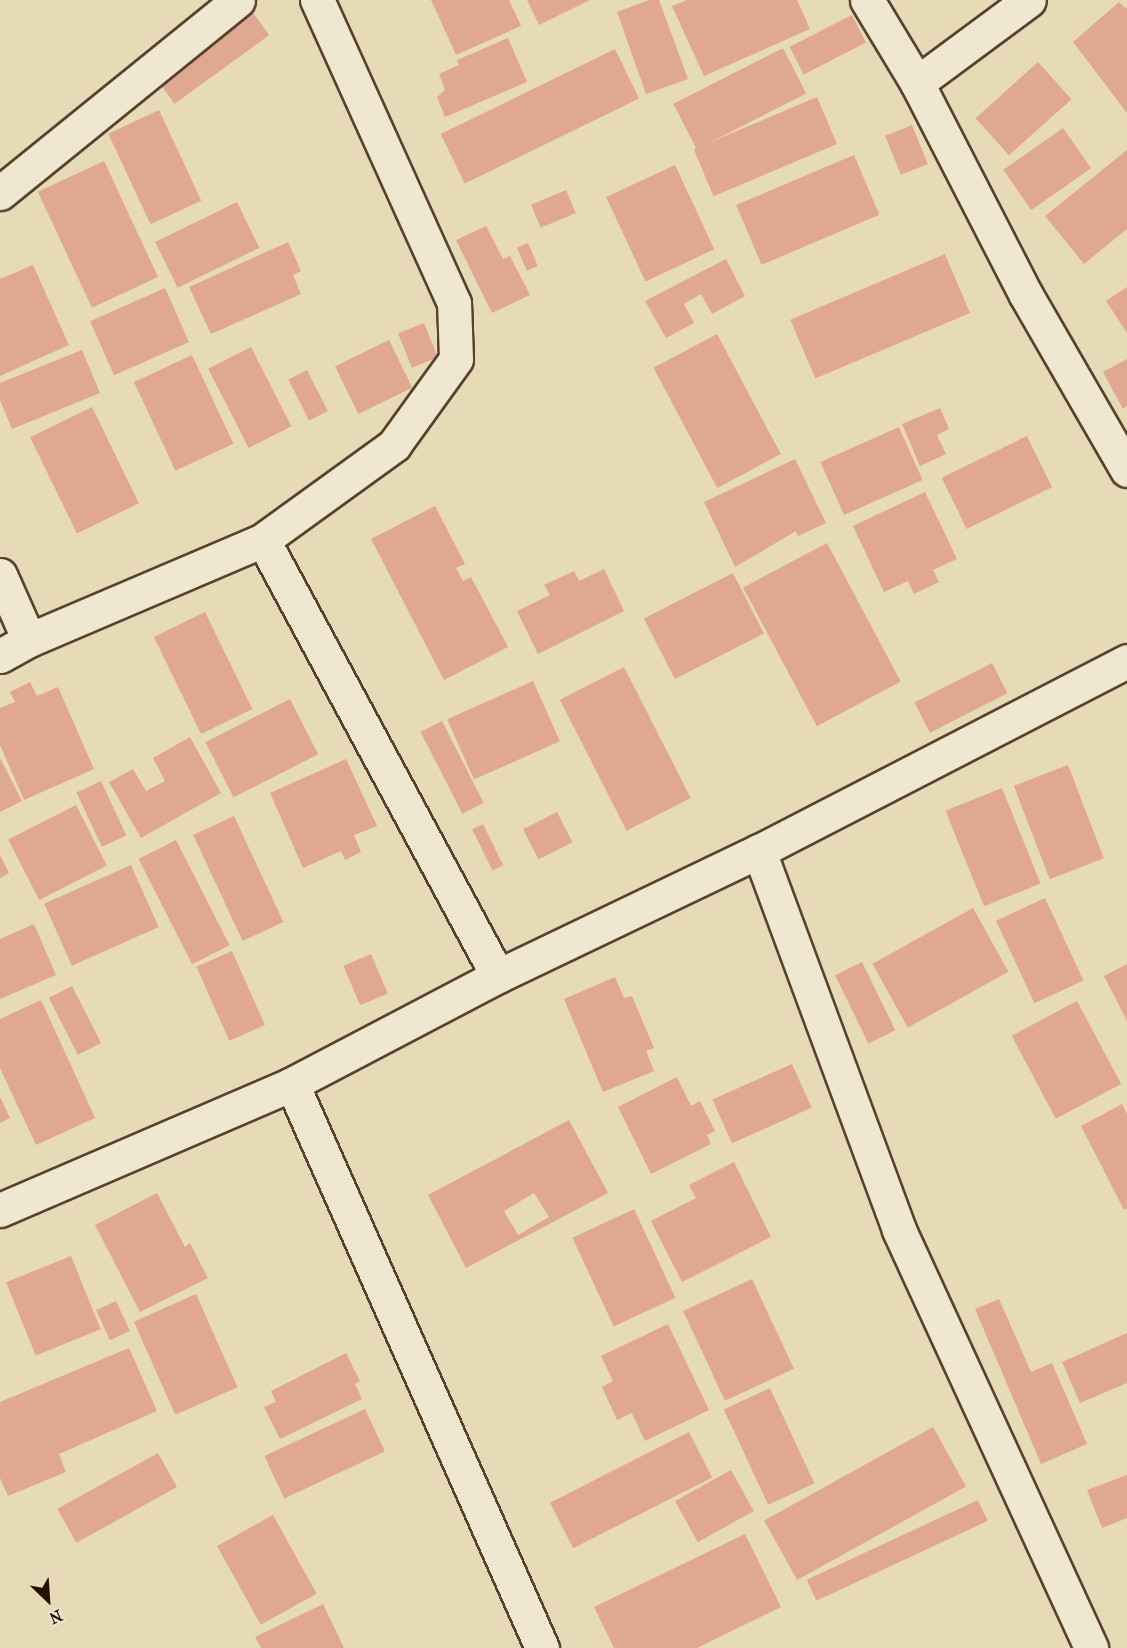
<!DOCTYPE html>
<html>
<head>
<meta charset="utf-8">
<style>
  body { margin:0 }
  #map { position:relative; width:1127px; height:1648px; overflow:hidden; background:#e6dab7; font-family:"IM FELL French Canon",serif }
  div>[style] { position:absolute }
  .building>* { inset:0; background:#e1a891; transform-origin:0 0 }
  .roads { filter:drop-shadow(2px 0 #57422e) drop-shadow(-2px 0 #57422e) drop-shadow(0 2px #57422e) drop-shadow(0 -2px #57422e) }
  .minor>* { height:33px; margin:-16.5px; padding:0 16.5px; transform-origin:16.5px; border-radius:16.5px; background:#efe7d0 }
  span { translate:-50% -50%; white-space:nowrap; text-align:center; line-height:1.15; -webkit-text-stroke:6px #efe7d0; paint-order:stroke }
  .north { position:absolute; left:18px; top:1570px; width:60px; height:60px; -webkit-text-stroke:4px #efe7d0; paint-order:stroke; rotate:155deg; font-size:16px; font-weight:700; line-height:24px; text-align:center; color:#271000 }
  .north::after { content:''; display:block; margin:auto; width:21px; height:27px; background:#271000; clip-path:polygon(50% 0,100% 100%,50% 72%,0 100%) }
</style>
</head>
<body>
<div id="map">
  <div class="building">
    <i style="clip-path:polygon(431px 0,509px 0,521px 26px,456px 55px)"></i>
    <i style="clip-path:polygon(527px 0,590px 0,539px 25px)"></i>
    <i style="clip-path:polygon(649px 0,659px 0,688px 79px,646px 94px,617px 12px)"></i>
    <i style="clip-path:polygon(687px 0,797px 0,810px 29px,704px 76px,672px 6px)"></i>
    <i style="clip-path:polygon(1119px 2px,1127px 9px,1127px 113px,1073px 42px)"></i>
    <i style="left:251px;top:10px;width:31px;height:117px;rotate:54deg"></i>
    <i style="left:852px;top:15px;width:31px;height:70px;rotate:63deg"></i>
    <i style="clip-path:polygon(508px 38px,527px 82px,445px 117px,437px 97px,445px 90px,439px 74px,459px 65px,457px 60px)"></i>
    <i style="left:783px;top:48px;width:51px;height:123px;rotate:63deg"></i>
    <i style="left:615px;top:49px;width:55px;height:194px;rotate:64deg"></i>
    <i style="left:1038px;top:62px;width:50px;height:84px;rotate:48deg"></i>
    <i style="left:817px;top:97px;width:51px;height:134px;rotate:67deg"></i>
    <i style="left:159px;top:110px;width:100px;height:56px;rotate:65deg"></i>
    <i style="left:912px;top:125px;width:42px;height:29px;rotate:68deg"></i>
    <i style="left:1063px;top:128px;width:49px;height:73px;rotate:55deg"></i>
    <i style="clip-path:polygon(1127px 150px,1127px 229px,1084px 264px,1045px 216px)"></i>
    <i style="left:854px;top:155px;width:65px;height:128px;rotate:67deg"></i>
    <i style="left:104px;top:161px;width:128px;height:73px;rotate:65deg"></i>
    <i style="left:675px;top:165px;width:93px;height:76px;rotate:65deg"></i>
    <i style="left:566px;top:190px;width:25px;height:38px;rotate:67deg"></i>
    <i style="left:237px;top:202px;width:51px;height:91px;rotate:64deg"></i>
    <i style="clip-path:polygon(486px 226px,503px 259px,510px 256px,530px 295px,492px 313px,456px 240px)"></i>
    <i style="clip-path:polygon(288px 242px,301px 271px,293px 275px,301px 294px,211px 334px,189px 287px)"></i>
    <i style="left:528px;top:243px;width:25px;height:12px;rotate:67deg"></i>
    <i style="left:945px;top:254px;width:64px;height:168px;rotate:67deg"></i>
    <i style="clip-path:polygon(726px 259px,745px 296px,712px 314px,701px 294px,684px 304px,694px 323px,666px 338px,645px 301px)"></i>
    <i style="clip-path:polygon(33px 265px,69px 345px,0 376px,0 279px)"></i>
    <i style="clip-path:polygon(1127px 287px,1127px 333px,1106px 301px)"></i>
    <i style="left:165px;top:288px;width:59px;height:82px;rotate:66deg"></i>
    <i style="left:424px;top:323px;width:37px;height:28px;rotate:68deg"></i>
    <i style="left:717px;top:334px;width:136px;height:72px;rotate:62deg"></i>
    <i style="left:389px;top:340px;width:53px;height:60px;rotate:64deg"></i>
    <i style="left:251px;top:347px;width:89px;height:48px;rotate:63deg"></i>
    <i style="clip-path:polygon(82px 350px,100px 393px,12px 429px,0 400px,0 383px)"></i>
    <i style="left:192px;top:355px;width:98px;height:64px;rotate:65deg"></i>
    <i style="clip-path:polygon(1127px 359px,1127px 406px,1123px 409px,1103px 372px)"></i>
    <i style="left:307px;top:370px;width:46px;height:21px;rotate:63deg"></i>
    <i style="left:92px;top:407px;width:107px;height:69px;rotate:64deg"></i>
    <i style="clip-path:polygon(940px 408px,949px 429px,937px 435px,946px 454px,920px 466px,902px 424px)"></i>
    <i style="left:899px;top:427px;width:58px;height:86px;rotate:66deg"></i>
    <i style="left:1027px;top:436px;width:57px;height:95px;rotate:64deg"></i>
    <i style="clip-path:polygon(795px 459px,826px 523px,798px 536px,796px 531px,735px 567px,704px 502px)"></i>
    <i style="clip-path:polygon(925px 492px,957px 559px,933px 570px,939px 582px,914px 594px,908px 581px,884px 592px,853px 526px)"></i>
    <i style="clip-path:polygon(435px 506px,465px 564px,456px 568px,463px 581px,471px 577px,508px 647px,444px 680px,371px 539px)"></i>
    <i style="left:827px;top:543px;width:157px;height:95px;rotate:62deg"></i>
    <i style="clip-path:polygon(604px 569px,624px 611px,538px 654px,517px 611px,550px 595px,544px 585px,574px 571px,579px 581px)"></i>
    <i style="left:733px;top:573px;width:68px;height:100px;rotate:63deg"></i>
    <i style="left:205px;top:612px;width:108px;height:57px;rotate:64deg"></i>
    <i style="left:992px;top:663px;width:34px;height:87px;rotate:63deg"></i>
    <i style="left:624px;top:667px;width:147px;height:72px;rotate:63deg"></i>
    <i style="left:533px;top:681px;width:66px;height:94px;rotate:66deg"></i>
    <i style="clip-path:polygon(30px 682px,37px 696px,58px 687px,94px 769px,24px 800px,0 745px,0 708px,15px 702px,10px 692px)"></i>
    <i style="left:290px;top:699px;width:62px;height:95px;rotate:63deg"></i>
    <i style="left:442px;top:721px;width:92px;height:24px;rotate:63deg"></i>
    <i style="clip-path:polygon(190px 737px,221px 793px,141px 838px,109px 782px,133px 769px,146px 791px,165px 781px,153px 758px)"></i>
    <i style="clip-path:polygon(0 758px,22px 801px,0 812px)"></i>
    <i style="clip-path:polygon(346px 759px,377px 826px,354px 835px,361px 852px,345px 860px,341px 851px,303px 868px,270px 793px)"></i>
    <i style="left:1068px;top:765px;width:100px;height:58px;rotate:69deg"></i>
    <i style="left:101px;top:781px;width:60px;height:27px;rotate:65deg"></i>
    <i style="left:1002px;top:788px;width:103px;height:61px;rotate:68deg"></i>
    <i style="left:76px;top:805px;width:68px;height:76px;rotate:63deg"></i>
    <i style="left:557px;top:812px;width:34px;height:38px;rotate:63deg"></i>
    <i style="left:234px;top:816px;width:117px;height:45px;rotate:65deg"></i>
    <i style="left:483px;top:824px;width:46px;height:12px;rotate:64deg"></i>
    <i style="left:176px;top:840px;width:118px;height:42px;rotate:63deg"></i>
    <i style="clip-path:polygon(0 855px,9px 873px,0 878px)"></i>
    <i style="left:131px;top:865px;width:68px;height:95px;rotate:66deg"></i>
    <i style="left:1045px;top:898px;width:91px;height:54px;rotate:65deg"></i>
    <i style="left:973px;top:908px;width:73px;height:115px;rotate:61deg"></i>
    <i style="clip-path:polygon(34px 924px,56px 975px,0 999px,0 939px)"></i>
    <i style="left:232px;top:951px;width:81px;height:39px;rotate:66deg"></i>
    <i style="left:371px;top:954px;width:43px;height:30px;rotate:67deg"></i>
    <i style="left:862px;top:962px;width:76px;height:30px;rotate:64deg"></i>
    <i style="clip-path:polygon(1127px 964px,1127px 1021px,1104px 976px)"></i>
    <i style="clip-path:polygon(615px 977px,624px 998px,632px 996px,654px 1048px,646px 1051px,654px 1071px,603px 1092px,564px 999px)"></i>
    <i style="left:72px;top:986px;width:64px;height:26px;rotate:63deg"></i>
    <i style="clip-path:polygon(41px 1000px,95px 1118px,36px 1145px,0 1068px,0 1019px)"></i>
    <i style="left:1077px;top:1001px;width:94px;height:74px;rotate:62deg"></i>
    <i style="left:792px;top:1064px;width:48px;height:87px;rotate:66deg"></i>
    <i style="clip-path:polygon(677px 1077px,691px 1106px,700px 1101px,715px 1131px,707px 1135px,711px 1144px,651px 1174px,618px 1107px)"></i>
    <i style="clip-path:polygon(0 1097px,10px 1118px,0 1123px)"></i>
    <i style="clip-path:polygon(1122px 1104px,1127px 1114px,1127px 1208px,1124px 1210px,1081px 1126px)"></i>
    <i style="clip-path:polygon(evenodd,569px 1120px,608px 1193px,466px 1268px,428px 1195px,569px 1120px,534px 1193px,549px 1217px,518px 1235px,504px 1211px,534px 1193px)"></i>
    <i style="clip-path:polygon(734px 1162px,771px 1237px,682px 1282px,651px 1221px,696px 1198px,689px 1185px)"></i>
    <i style="clip-path:polygon(157px 1193px,185px 1247px,190px 1243px,208px 1278px,140px 1312px,95px 1225px)"></i>
    <i style="left:634px;top:1209px;width:98px;height:68px;rotate:65deg"></i>
    <i style="left:71px;top:1256px;width:79px;height:70px;rotate:68deg"></i>
    <i style="left:752px;top:1279px;width:99px;height:76px;rotate:65deg"></i>
    <i style="left:196px;top:1294px;width:102px;height:68px;rotate:66deg"></i>
    <i style="clip-path:polygon(999px 1299px,1031px 1372px,1052px 1363px,1087px 1444px,1041px 1464px,975px 1309px)"></i>
    <i style="left:116px;top:1301px;width:33px;height:22px;rotate:65deg"></i>
    <i style="clip-path:polygon(668px 1324px,709px 1410px,645px 1441px,632px 1413px,617px 1420px,602px 1387px,613px 1381px,601px 1356px)"></i>
    <i style="clip-path:polygon(1127px 1333px,1127px 1383px,1080px 1403px,1062px 1362px)"></i>
    <i style="clip-path:polygon(129px 1348px,157px 1411px,59px 1454px,66px 1472px,8px 1496px,0 1478px,0 1402px)"></i>
    <i style="clip-path:polygon(346px 1353px,360px 1381px,355px 1384px,362px 1399px,280px 1439px,264px 1407px,276px 1402px,271px 1391px)"></i>
    <i style="left:770px;top:1388px;width:105px;height:51px;rotate:65deg"></i>
    <i style="left:365px;top:1409px;width:47px;height:111px;rotate:65deg"></i>
    <i style="left:933px;top:1427px;width:68px;height:193px;rotate:61deg"></i>
    <i style="left:689px;top:1432px;width:51px;height:156px;rotate:63deg"></i>
    <i style="left:158px;top:1453px;width:39px;height:115px;rotate:61deg"></i>
    <i style="left:731px;top:1470px;width:47px;height:64px;rotate:61deg"></i>
    <i style="clip-path:polygon(1127px 1475px,1127px 1518px,1102px 1528px,1087px 1490px)"></i>
    <i style="left:978px;top:1500px;width:23px;height:189px;rotate:65deg"></i>
    <i style="left:273px;top:1515px;width:90px;height:64px;rotate:61deg"></i>
    <i style="clip-path:polygon(745px 1534px,781px 1607px,697px 1648px,614px 1648px,594px 1607px)"></i>
    <i style="clip-path:polygon(323px 1604px,344px 1648px,261px 1648px,255px 1637px)"></i>
  </div>
  <div class="roads">
    <div class="minor">
      <i style="left:867px;top:0;width:97px;rotate:58.9deg"></i>
      <i style="left:917px;top:83px;width:238px;rotate:62.8deg"></i>
      <i style="left:1026px;top:295px;width:202px;rotate:60deg"></i>
      <i style="left:917px;top:83px;width:139px;rotate:-36.5deg"></i>
      <i style="left:0;top:193px;width:306px;rotate:-39deg"></i>
      <i style="left:263px;top:540px;width:495px;rotate:61.7deg"></i>
      <i style="left:0;top:575px;width:71px;rotate:66deg"></i>
      <i style="left:0;top:656px;width:33px;rotate:-29deg"></i>
      <i style="left:29px;top:640px;width:254px;rotate:-23.1deg"></i>
      <i style="left:263px;top:540px;width:162px;rotate:-35.9deg"></i>
      <i style="left:394px;top:445px;width:106px;rotate:-54.2deg"></i>
      <i style="left:456px;top:359px;width:56px;rotate:-92deg"></i>
      <i style="left:454px;top:303px;width:333px;rotate:-114.3deg"></i>
      <i style="left:759px;top:851px;width:404px;rotate:69.7deg"></i>
      <i style="left:899px;top:1230px;width:460px;rotate:65.3deg"></i>
      <i style="left:292px;top:1084px;width:617px;rotate:66.09deg"></i>
      <i style="left:0;top:1210px;width:318px;rotate:-23.3deg"></i>
      <i style="left:292px;top:1084px;width:233px;rotate:-27.7deg"></i>
      <i style="left:498px;top:976px;width:289px;rotate:-25.6deg"></i>
      <i style="left:759px;top:851px;width:414px;rotate:-27.3deg"></i>
    </div>
  </div>
  <div class="north">N</div>
</div>
</body>
</html>
